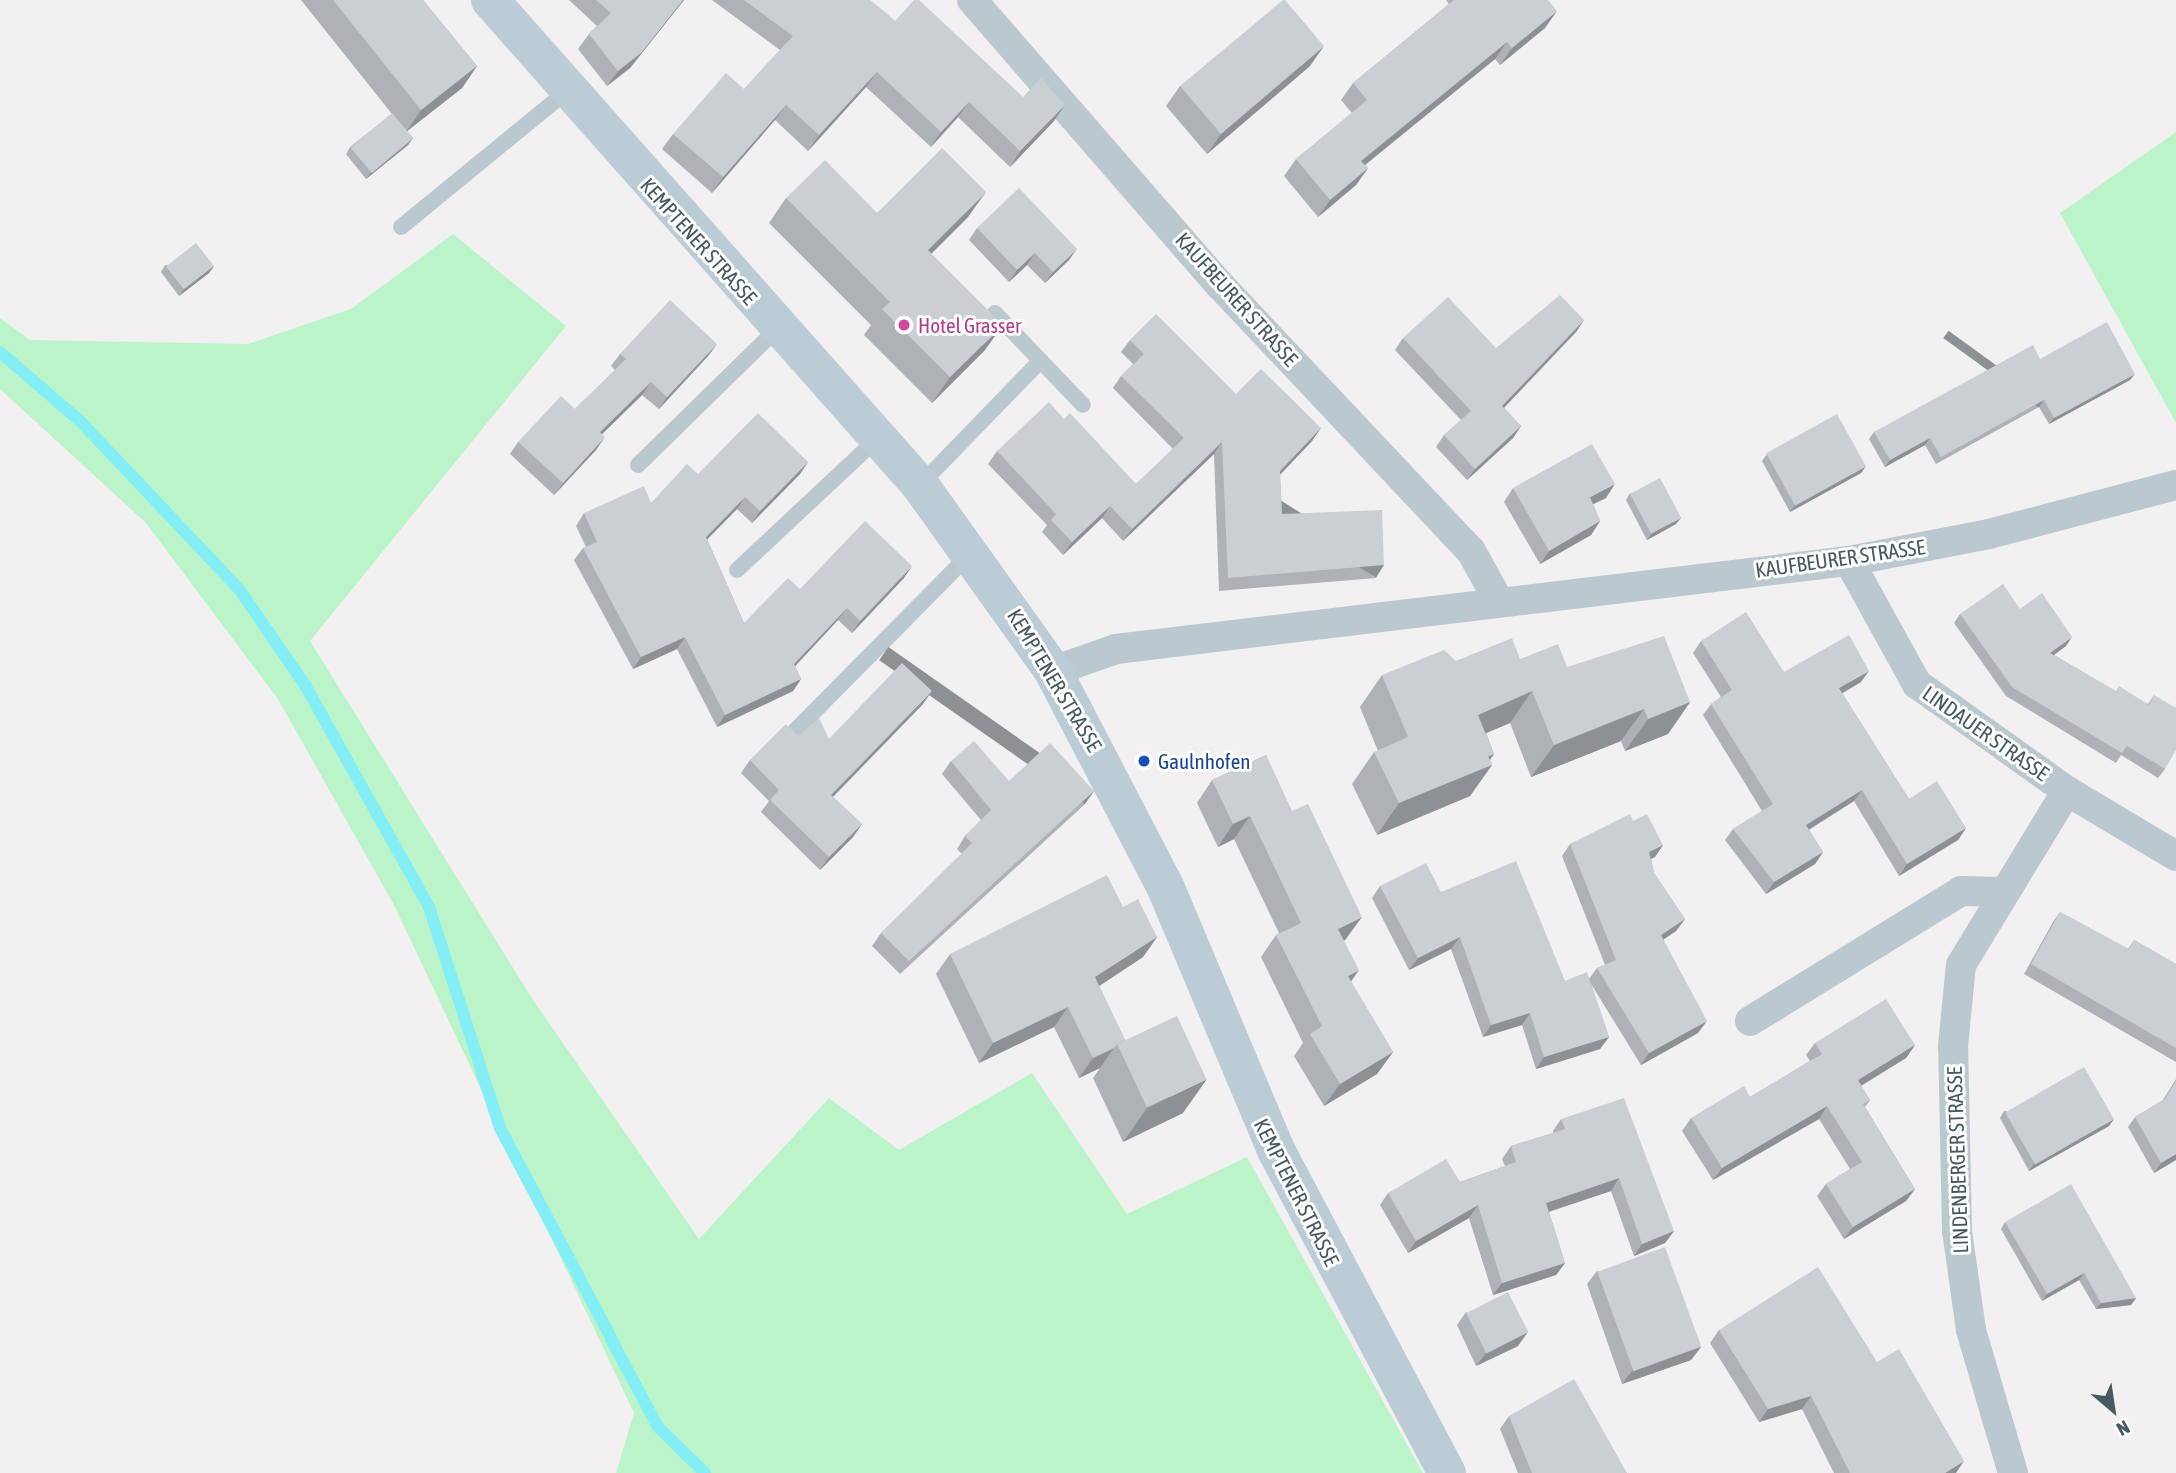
<!DOCTYPE html>
<html>
<head>
<meta charset="utf-8">
<style>
  body { margin:0 }
  #map { position:relative; width:2176px; height:1473px; overflow:hidden; background:#f3f0f1; font-family:"Asap Condensed",sans-serif }
  div>[style] { position:absolute }
  .green>* { inset:0; background:#bbf4c9 }
  .stream>* { height:12px; margin:-6px; padding:0 6px; transform-origin:6px; border-radius:6px; background:#84eef6 }
  .lane>* { height:16px; margin:-8px; padding:0 8px; transform-origin:8px; border-radius:8px; background:#bac8cf }
  .street>* { height:30px; margin:-15px; padding:0 15px; transform-origin:15px; border-radius:15px; background:#bac8cf }
  .secondary>* { height:38px; margin:-19px; padding:0 19px; transform-origin:19px; border-radius:19px; background:#bcccd6 }
  .wall>* { inset:0; background:#aeb2b6 }
  .shaded-wall>* { inset:0; background:#8d9194; transform-origin:0 0 }
  .building>* { inset:0; background:#cacfd4; transform-origin:0 0 }
  .dots>* { width:19px; height:19px; translate:-50% -50%; box-sizing:border-box; border:4px solid #fff; border-radius:50% }
  span { translate:-50% -50%; white-space:nowrap; text-align:center; line-height:1.15; -webkit-text-stroke:6px #fff; paint-order:stroke }
  .street-label { font-size:21px; color:#465860 }
  .hotel-label { font-size:21px; color:#b23c85 }
  .left { translate:0 -50%; text-align:left }
  .transit-label { font-size:21px; color:#164399 }
  .north { position:absolute; left:2078px; top:1375px; width:70px; height:70px; -webkit-text-stroke:5px #fff; paint-order:stroke; rotate:151deg; font-size:19px; font-weight:700; line-height:28px; text-align:center; color:#465860 }
  .north::after { content:''; display:block; margin:auto; width:24px; height:32px; background:#465860; clip-path:polygon(50% 0,100% 100%,50% 72%,0 100%) }
</style>
</head>
<body>
<div id="map">
  <div class="green">
    <i style="clip-path:polygon(2176px 132px,2176px 423px,2060px 213px)"></i>
    <i style="clip-path:polygon(453px 234px,566px 326px,310px 641px,533px 1000px,699px 1239px,829px 1098px,899px 1150px,1032px 1073px,1127px 1214px,1247px 1157px,1423px 1473px,616px 1473px,634px 1413px,394px 905px,278px 699px,146px 523px,0 389px,0 318px,30px 340px,248px 344px,351px 309px)"></i>
  </div>
  <div class="stream">
    <i style="left:0;top:352px;width:107px;rotate:40.8deg"></i>
    <i style="left:81px;top:422px;width:230px;rotate:46.6deg"></i>
    <i style="left:239px;top:589px;width:116px;rotate:55.5deg"></i>
    <i style="left:305px;top:685px;width:254px;rotate:60.8deg"></i>
    <i style="left:429px;top:907px;width:232px;rotate:72.2deg"></i>
    <i style="left:500px;top:1128px;width:243px;rotate:62.1deg"></i>
    <i style="left:611px;top:1339px;width:100px;rotate:61.9deg"></i>
    <i style="left:658px;top:1427px;width:66px;rotate:44.4deg"></i>
  </div>
  <div class="lane">
    <i style="left:401px;top:227px;width:215px;rotate:-39.3deg"></i>
    <i style="left:995px;top:313px;width:127px;rotate:46.3deg"></i>
    <i style="left:638px;top:465px;width:196px;rotate:-44.4deg"></i>
    <i style="left:920px;top:485px;width:171px;rotate:-45.9deg"></i>
    <i style="left:737px;top:570px;width:195px;rotate:-43.1deg"></i>
    <i style="left:787px;top:739px;width:260px;rotate:-45.3deg"></i>
  </div>
  <div class="street">
    <i style="left:972px;top:0;width:379px;rotate:49deg"></i>
    <i style="left:1221px;top:286px;width:364px;rotate:46.7deg"></i>
    <i style="left:1471px;top:551px;width:56px;rotate:61.1deg"></i>
    <i style="left:1849px;top:561px;width:141px;rotate:61.1deg"></i>
    <i style="left:1917px;top:684px;width:184px;rotate:35.5deg"></i>
    <i style="left:2067px;top:791px;width:127px;rotate:30.8deg"></i>
    <i style="left:1053px;top:671px;width:67px;rotate:-19.2deg"></i>
    <i style="left:1116px;top:649px;width:738px;rotate:-6.85deg"></i>
    <i style="left:1849px;top:561px;width:143px;rotate:-10.9deg"></i>
    <i style="left:1989px;top:534px;width:193px;rotate:-14.7deg"></i>
    <i style="left:1750px;top:1021px;width:248px;rotate:-31.6deg"></i>
    <i style="left:1961px;top:891px;width:40px;rotate:1.4deg"></i>
    <i style="left:2013px;top:1473px;width:149px;rotate:-106.4deg"></i>
    <i style="left:1971px;top:1330px;width:100px;rotate:-98deg"></i>
    <i style="left:1957px;top:1231px;width:185px;rotate:-91.2deg"></i>
    <i style="left:1953px;top:1046px;width:81px;rotate:-84.4deg"></i>
    <i style="left:1961px;top:965px;width:204px;rotate:-58.7deg"></i>
  </div>
  <div class="secondary">
    <i style="left:490px;top:0;width:648px;rotate:48.44deg"></i>
    <i style="left:920px;top:485px;width:229px;rotate:54.4deg"></i>
    <i style="left:1053px;top:671px;width:242px;rotate:62.5deg"></i>
    <i style="left:1165px;top:886px;width:289px;rotate:67.2deg"></i>
    <i style="left:1277px;top:1152px;width:363px;rotate:62.1deg"></i>
  </div>
  <div class="wall">
    <i style="clip-path:polygon(301px 0,423px 0,477px 66px,462px 88px,407px 131px,413px 138px,408px 145px,366px 179px,346px 154px,350px 147px,392px 114px)"></i>
    <i style="clip-path:polygon(569px 0,684px 0,630px 68px,607px 86px,578px 49px,589px 34px,597px 26px)"></i>
    <i style="clip-path:polygon(712px 0,870px 0,895px 21px,1023px 97px,1054px 121px,1010px 167px,958px 117px,931px 147px,866px 87px,808px 151px,775px 120px,712px 193px,662px 149px,673px 134px,744px 89px,780px 50px)"></i>
    <i style="clip-path:polygon(1446px 0,1548px 0,1545px 28px,1500px 65px,1495px 59px,1365px 165px,1368px 168px,1356px 185px,1318px 217px,1284px 176px,1296px 159px,1352px 113px,1341px 100px,1353px 83px,1449px 4px)"></i>
    <i style="clip-path:polygon(1310px 66px,1207px 154px,1166px 106px,1180px 86px)"></i>
    <i style="clip-path:polygon(786px 198px,877px 213px,968px 217px,931px 254px,985px 350px,932px 403px,864px 335px,871px 325px,769px 223px)"></i>
    <i style="clip-path:polygon(977px 228px,1069px 260px,1045px 283px,1027px 265px,1009px 282px,969px 240px)"></i>
    <i style="clip-path:polygon(165px 265px,214px 266px,209px 273px,179px 296px,161px 272px)"></i>
    <i style="clip-path:polygon(1584px 320px,1576px 332px,1504px 408px,1521px 426px,1513px 438px,1467px 480px,1436px 447px,1444px 435px,1461px 420px,1395px 350px,1403px 338px,1496px 348px)"></i>
    <i style="clip-path:polygon(1130px 340px,1236px 394px,1321px 428px,1312px 441px,1280px 475px,1282px 514px,1376px 578px,1219px 591px,1214px 454px,1123px 541px,1102px 518px,1063px 555px,1042px 532px,1047px 525px,988px 464px,997px 451px,1064px 419px,1136px 484px,1173px 449px,1113px 388px,1121px 376px,1133px 364px,1121px 352px)"></i>
    <i style="clip-path:polygon(717px 344px,708px 356px,659px 409px,642px 395px,602px 434px,596px 450px,554px 495px,510px 454px,518px 442px,575px 409px,615px 370px,611px 366px,620px 354px)"></i>
    <i style="clip-path:polygon(2040px 359px,2130px 380px,2049px 424px,2039px 407px,1936px 464px,1925px 445px,1885px 467px,1869px 439px,1874px 432px)"></i>
    <i style="clip-path:polygon(1767px 454px,1866px 466px,1861px 473px,1790px 512px,1762px 461px)"></i>
    <i style="clip-path:polygon(808px 462px,800px 474px,752px 523px,737px 509px,707px 539px,744px 623px,800px 589px,904px 578px,852px 633px,838px 620px,795px 666px,801px 679px,793px 691px,717px 727px,677px 649px,633px 669px,574px 560px,583px 548px,586px 547px,576px 526px,584px 513px,651px 503px,698px 474px)"></i>
    <i style="clip-path:polygon(1513px 488px,1606px 498px,1593px 504px,1600px 521px,1591px 535px,1540px 564px,1504px 502px)"></i>
    <i style="clip-path:polygon(1630px 493px,1676px 524px,1647px 540px,1626px 500px)"></i>
    <i style="clip-path:polygon(2020px 609px,2066px 646px,2054px 655px,2115px 691px,2148px 704px,2154px 695px,2165px 769px,2158px 778px,2121px 755px,2116px 763px,2006px 696px,1954px 623px,1960px 614px)"></i>
    <i style="clip-path:polygon(1701px 641px,1784px 672px,1861px 682px,1842px 693px,1909px 799px,1966px 828px,1958px 840px,1899px 876px,1854px 801px,1809px 830px,1823px 852px,1815px 864px,1766px 894px,1725px 840px,1733px 829px,1762px 811px,1703px 715px,1711px 704px,1721px 697px,1693px 653px)"></i>
    <i style="clip-path:polygon(1520px 659px,1567px 667px,1690px 702px,1668px 734px,1625px 751px,1621px 741px,1531px 777px,1510px 723px,1486px 733px,1494px 754px,1490px 760px,1492px 765px,1470px 796px,1377px 835px,1352px 784px,1374px 752px,1378px 751px,1360px 707px,1382px 675px,1456px 661px)"></i>
    <i style="clip-path:polygon(923px 704px,833px 797px,862px 824px,853px 837px,820px 870px,761px 812px,769px 801px,741px 773px,750px 760px,798px 736px,829px 739px)"></i>
    <i style="clip-path:polygon(1266px 755px,1346px 939px,1344px 941px,1351px 982px,1393px 1052px,1377px 1074px,1324px 1106px,1294px 1056px,1303px 1043px,1261px 957px,1276px 935px,1279px 933px,1234px 839px,1218px 847px,1197px 803px,1212px 780px)"></i>
    <i style="clip-path:polygon(951px 761px,1009px 781px,1094px 791px,1085px 804px,900px 974px,872px 946px,881px 933px,962px 854px,957px 849px,965px 836px,981px 820px,942px 774px)"></i>
    <i style="clip-path:polygon(1633px 821px,1663px 845px,1655px 857px,1651px 859px,1654px 873px,1685px 919px,1676px 931px,1663px 940px,1698px 1033px,1641px 1065px,1591px 984px,1609px 1037px,1600px 1049px,1536px 1069px,1522px 1025px,1483px 1037px,1451px 949px,1409px 970px,1372px 898px,1380px 886px,1441px 892px,1565px 981px,1589px 979px,1597px 968px,1605px 965px,1562px 856px,1570px 844px)"></i>
    <i style="clip-path:polygon(1123px 907px,1157px 937px,1143px 957px,1099px 986px,1125px 1040px,1183px 1113px,1123px 1142px,1093px 1078px,1100px 1068px,1079px 1078px,1054px 1027px,979px 1063px,936px 974px,950px 954px)"></i>
    <i style="clip-path:polygon(2060px 912px,2128px 949px,2134px 940px,2176px 964px,2176px 1062px,2024px 974px,2053px 922px)"></i>
    <i style="clip-path:polygon(1815px 1043px,1915px 1045px,1906px 1058px,1861px 1086px,1870px 1100px,1865px 1107px,1915px 1189px,1906px 1201px,1844px 1239px,1817px 1196px,1826px 1184px,1850px 1169px,1819px 1119px,1713px 1180px,1682px 1131px,1691px 1118px,1750px 1097px,1810px 1061px,1806px 1055px)"></i>
    <i style="clip-path:polygon(2176px 1079px,2176px 1160px,2154px 1173px,2128px 1127px,2135px 1117px,2163px 1100px)"></i>
    <i style="clip-path:polygon(2004px 1111px,2109px 1126px,2029px 1171px,2000px 1118px)"></i>
    <i style="clip-path:polygon(1561px 1119px,1674px 1231px,1665px 1243px,1634px 1256px,1611px 1191px,1549px 1212px,1565px 1263px,1556px 1275px,1493px 1295px,1469px 1218px,1408px 1253px,1380px 1205px,1388px 1193px,1460px 1182px,1505px 1166px,1502px 1159px,1511px 1146px,1553px 1133px,1553px 1131px)"></i>
    <i style="clip-path:polygon(2005px 1222px,2136px 1298px,2131px 1305px,2096px 1309px,2079px 1280px,2042px 1301px,2001px 1229px)"></i>
    <i style="clip-path:polygon(1597px 1271px,1701px 1347px,1691px 1360px,1622px 1384px,1587px 1284px)"></i>
    <i style="clip-path:polygon(1466px 1312px,1518px 1346px,1476px 1366px,1457px 1325px)"></i>
    <i style="clip-path:polygon(1719px 1330px,1877px 1362px,1956px 1473px,1834px 1473px,1802px 1409px,1759px 1422px,1710px 1343px)"></i>
    <i style="clip-path:polygon(1509px 1416px,1627px 1473px,1518px 1473px,1500px 1429px)"></i>
  </div>
  <div class="shaded-wall">
    <i style="clip-path:polygon(683px 0,684px 0,630px 68px,607px 86px,618px 71px)"></i>
    <i style="clip-path:polygon(1557px 11px,1545px 28px,1500px 65px,1512px 48px)"></i>
    <i style="clip-path:polygon(1507px 42px,1495px 59px,1349px 178px,1361px 161px)"></i>
    <i style="clip-path:polygon(1324px 46px,1310px 66px,1207px 154px,1221px 134px)"></i>
    <i style="clip-path:polygon(477px 66px,462px 88px,406px 132px,421px 110px)"></i>
    <i style="clip-path:polygon(877px 72px,866px 87px,808px 151px,819px 135px)"></i>
    <i style="clip-path:polygon(969px 102px,958px 117px,931px 147px,941px 132px)"></i>
    <i style="clip-path:polygon(786px 105px,775px 120px,712px 193px,723px 177px)"></i>
    <i style="clip-path:polygon(1065px 105px,1054px 121px,1010px 167px,1020px 151px)"></i>
    <i style="clip-path:polygon(413px 138px,408px 145px,366px 179px,371px 172px)"></i>
    <i style="clip-path:polygon(1368px 168px,1356px 185px,1318px 217px,1330px 200px)"></i>
    <i style="clip-path:polygon(986px 192px,968px 217px,910px 275px,928px 250px)"></i>
    <i style="clip-path:polygon(1077px 249px,1069px 260px,1045px 283px,1053px 272px)"></i>
    <i style="clip-path:polygon(1035px 253px,1027px 265px,1009px 282px,1017px 270px)"></i>
    <i style="clip-path:polygon(214px 266px,209px 273px,179px 296px,184px 289px)"></i>
    <i style="clip-path:polygon(1584px 320px,1576px 332px,1494px 418px,1502px 406px)"></i>
    <i style="clip-path:polygon(1003px 325px,985px 350px,932px 403px,950px 377px)"></i>
    <i style="clip-path:polygon(717px 344px,708px 356px,659px 409px,667px 397px)"></i>
    <i style="clip-path:polygon(2135px 374px,2130px 380px,2049px 424px,2054px 418px)"></i>
    <i style="clip-path:polygon(651px 382px,642px 395px,591px 445px,600px 432px)"></i>
    <i style="left:2044px;top:400px;width:9px;height:118px;rotate:126deg"></i>
    <i style="clip-path:polygon(1521px 426px,1513px 438px,1467px 480px,1475px 469px)"></i>
    <i style="clip-path:polygon(1321px 428px,1312px 441px,1271px 484px,1280px 471px)"></i>
    <i style="clip-path:polygon(605px 437px,596px 450px,554px 495px,563px 483px)"></i>
    <i style="clip-path:polygon(1930px 438px,1925px 445px,1885px 467px,1890px 460px)"></i>
    <i style="clip-path:polygon(1222px 442px,1214px 454px,1123px 541px,1132px 529px)"></i>
    <i style="clip-path:polygon(808px 462px,800px 474px,752px 523px,760px 511px)"></i>
    <i style="clip-path:polygon(1866px 466px,1861px 473px,1790px 512px,1795px 505px)"></i>
    <i style="clip-path:polygon(1615px 484px,1606px 498px,1581px 510px,1590px 497px)"></i>
    <i style="clip-path:polygon(745px 497px,737px 509px,698px 549px,706px 537px)"></i>
    <i style="clip-path:polygon(1110px 506px,1102px 518px,1063px 555px,1072px 542px)"></i>
    <i style="clip-path:polygon(1681px 518px,1676px 524px,1647px 540px,1652px 533px)"></i>
    <i style="clip-path:polygon(1600px 521px,1591px 535px,1540px 564px,1549px 551px)"></i>
    <i style="left:1384px;top:565px;width:15px;height:157px;rotate:122deg"></i>
    <i style="clip-path:polygon(912px 566px,904px 578px,852px 633px,860px 621px)"></i>
    <i style="clip-path:polygon(847px 608px,838px 620px,786px 676px,794px 664px)"></i>
    <i style="clip-path:polygon(685px 637px,677px 649px,633px 669px,641px 657px)"></i>
    <i style="clip-path:polygon(2072px 637px,2066px 646px,2044px 662px,2050px 653px)"></i>
    <i style="clip-path:polygon(1869px 671px,1861px 682px,1831px 700px,1839px 688px)"></i>
    <i style="clip-path:polygon(801px 679px,793px 691px,717px 727px,725px 715px)"></i>
    <i style="clip-path:polygon(932px 691px,923px 704px,822px 808px,831px 795px)"></i>
    <i style="clip-path:polygon(1532px 691px,1510px 723px,1456px 746px,1478px 715px)"></i>
    <i style="clip-path:polygon(1690px 702px,1668px 734px,1625px 751px,1648px 719px)"></i>
    <i style="clip-path:polygon(1644px 709px,1621px 741px,1531px 777px,1554px 745px)"></i>
    <i style="clip-path:polygon(1494px 754px,1484px 768px,1492px 765px,1470px 796px,1377px 835px,1399px 803px)"></i>
    <i style="clip-path:polygon(1862px 790px,1854px 801px,1798px 836px,1806px 825px)"></i>
    <i style="left:1094px;top:791px;width:16px;height:251px;rotate:125deg"></i>
    <i style="clip-path:polygon(1250px 816px,1234px 839px,1218px 847px,1233px 824px)"></i>
    <i style="clip-path:polygon(862px 824px,853px 837px,820px 870px,829px 857px)"></i>
    <i style="clip-path:polygon(1966px 828px,1958px 840px,1899px 876px,1907px 864px)"></i>
    <i style="clip-path:polygon(1663px 845px,1655px 857px,1640px 864px,1649px 852px)"></i>
    <i style="clip-path:polygon(1823px 852px,1815px 864px,1766px 894px,1774px 882px)"></i>
    <i style="clip-path:polygon(1362px 917px,1346px 939px,1322px 952px,1338px 929px)"></i>
    <i style="clip-path:polygon(1685px 919px,1676px 931px,1652px 947px,1661px 935px)"></i>
    <i style="clip-path:polygon(1157px 937px,1143px 957px,1081px 998px,1095px 977px)"></i>
    <i style="clip-path:polygon(1460px 937px,1451px 949px,1409px 970px,1418px 958px)"></i>
    <i style="clip-path:polygon(1359px 970px,1343px 993px,1348px 976px)"></i>
    <i style="clip-path:polygon(1068px 1007px,1054px 1027px,979px 1063px,993px 1043px)"></i>
    <i style="clip-path:polygon(1530px 1013px,1522px 1025px,1483px 1037px,1491px 1025px)"></i>
    <i style="clip-path:polygon(1707px 1021px,1698px 1033px,1641px 1065px,1649px 1053px)"></i>
    <i style="clip-path:polygon(1609px 1037px,1600px 1049px,1536px 1069px,1544px 1057px)"></i>
    <i style="clip-path:polygon(1915px 1045px,1906px 1058px,1849px 1093px,1858px 1080px)"></i>
    <i style="clip-path:polygon(1114px 1048px,1100px 1068px,1079px 1078px,1093px 1058px)"></i>
    <i style="clip-path:polygon(1393px 1052px,1377px 1074px,1324px 1106px,1340px 1084px)"></i>
    <i style="clip-path:polygon(1207px 1079px,1183px 1113px,1123px 1142px,1147px 1108px)"></i>
    <i style="clip-path:polygon(1827px 1106px,1819px 1119px,1713px 1180px,1722px 1168px)"></i>
    <i style="clip-path:polygon(2114px 1119px,2109px 1126px,2029px 1171px,2034px 1164px)"></i>
    <i style="clip-path:polygon(2176px 1154px,2176px 1160px,2154px 1173px,2161px 1163px)"></i>
    <i style="clip-path:polygon(1619px 1178px,1611px 1191px,1538px 1215px,1546px 1203px)"></i>
    <i style="clip-path:polygon(1915px 1189px,1906px 1201px,1844px 1239px,1853px 1227px)"></i>
    <i style="clip-path:polygon(1478px 1205px,1469px 1218px,1408px 1253px,1416px 1241px)"></i>
    <i style="clip-path:polygon(1674px 1231px,1665px 1243px,1634px 1256px,1642px 1244px)"></i>
    <i style="clip-path:polygon(1565px 1263px,1556px 1275px,1493px 1295px,1502px 1283px)"></i>
    <i style="clip-path:polygon(2084px 1273px,2079px 1280px,2042px 1301px,2047px 1294px)"></i>
    <i style="clip-path:polygon(2136px 1298px,2131px 1305px,2096px 1309px,2101px 1303px)"></i>
    <i style="clip-path:polygon(1528px 1332px,1518px 1346px,1476px 1366px,1486px 1353px)"></i>
    <i style="clip-path:polygon(1701px 1347px,1691px 1360px,1622px 1384px,1632px 1371px)"></i>
    <i style="clip-path:polygon(1811px 1396px,1802px 1409px,1759px 1422px,1768px 1409px)"></i>
    <i style="clip-path:polygon(1964px 1461px,1956px 1473px,1945px 1473px)"></i>
  </div>
  <div class="building">
    <i style="clip-path:polygon(333px 0,423px 0,477px 66px,421px 110px)"></i>
    <i style="clip-path:polygon(596px 0,683px 0,641px 53px,618px 71px,589px 34px,611px 13px)"></i>
    <i style="clip-path:polygon(744px 0,870px 0,895px 21px,914px 0,919px 0,1023px 97px,1041px 78px,1065px 105px,1020px 151px,969px 102px,941px 132px,877px 72px,819px 135px,786px 105px,723px 177px,673px 134px,726px 73px,744px 89px,793px 36px)"></i>
    <i style="clip-path:polygon(1283px 0,1285px 0,1324px 46px,1221px 134px,1180px 86px)"></i>
    <i style="clip-path:polygon(1454px 0,1548px 0,1557px 11px,1512px 48px,1507px 42px,1361px 161px,1368px 168px,1330px 200px,1296px 159px,1367px 100px,1353px 83px)"></i>
    <i style="left:392px;top:113px;width:33px;height:54px;rotate:50deg"></i>
    <i style="clip-path:polygon(942px 148px,986px 192px,928px 250px,1003px 325px,950px 377px,882px 309px,890px 302px,786px 198px,825px 160px,877px 213px)"></i>
    <i style="clip-path:polygon(1019px 188px,1077px 249px,1053px 272px,1035px 253px,1017px 270px,977px 228px)"></i>
    <i style="left:196px;top:243px;width:29px;height:38px;rotate:52deg"></i>
    <i style="clip-path:polygon(1560px 295px,1584px 320px,1502px 406px,1521px 426px,1475px 469px,1444px 435px,1471px 411px,1403px 338px,1448px 297px,1496px 348px)"></i>
    <i style="clip-path:polygon(670px 300px,717px 344px,667px 397px,651px 382px,600px 432px,605px 437px,563px 483px,518px 442px,561px 396px,575px 409px,626px 359px,620px 354px)"></i>
    <i style="clip-path:polygon(1156px 314px,1236px 394px,1261px 369px,1321px 428px,1280px 471px,1282px 514px,1382px 510px,1384px 565px,1228px 578px,1222px 442px,1132px 529px,1110px 506px,1072px 542px,1051px 520px,1056px 514px,997px 451px,1049px 402px,1064px 419px,1070px 413px,1136px 484px,1184px 438px,1121px 376px,1144px 354px,1130px 340px)"></i>
    <i style="clip-path:polygon(2107px 322px,2135px 374px,2054px 418px,2044px 400px,1941px 457px,1930px 438px,1890px 460px,1874px 432px,2033px 345px,2040px 359px)"></i>
    <i style="clip-path:polygon(758px 413px,808px 462px,760px 511px,745px 497px,706px 537px,744px 623px,788px 578px,800px 589px,865px 521px,912px 566px,860px 621px,847px 608px,794px 664px,801px 679px,725px 715px,685px 637px,641px 657px,583px 548px,597px 542px,584px 513px,644px 486px,651px 503px,687px 464px,698px 474px)"></i>
    <i style="left:1837px;top:414px;width:60px;height:81px;rotate:61deg"></i>
    <i style="clip-path:polygon(1592px 444px,1615px 484px,1590px 497px,1600px 521px,1549px 551px,1513px 488px)"></i>
    <i style="left:1660px;top:478px;width:45px;height:34px;rotate:62deg"></i>
    <i style="clip-path:polygon(2003px 584px,2020px 609px,2042px 593px,2072px 637px,2050px 653px,2116px 691px,2119px 686px,2149px 705px,2154px 695px,2176px 708px,2176px 750px,2165px 769px,2127px 746px,2122px 753px,2012px 687px,1960px 614px)"></i>
    <i style="clip-path:polygon(1746px 612px,1784px 672px,1849px 635px,1869px 671px,1839px 688px,1909px 799px,1937px 781px,1966px 828px,1907px 864px,1862px 790px,1806px 825px,1823px 852px,1774px 882px,1733px 829px,1773px 804px,1711px 704px,1732px 690px,1701px 641px)"></i>
    <i style="clip-path:polygon(1664px 636px,1690px 702px,1648px 719px,1644px 709px,1554px 745px,1532px 691px,1478px 715px,1494px 754px,1488px 756px,1492px 765px,1399px 803px,1374px 752px,1408px 737px,1382px 675px,1444px 650px,1456px 661px,1512px 638px,1520px 659px,1558px 644px,1567px 667px)"></i>
    <i style="clip-path:polygon(902px 663px,932px 691px,831px 795px,862px 824px,829px 857px,770px 800px,779px 790px,750px 760px,786px 724px,798px 736px,819px 718px,829px 739px)"></i>
    <i style="clip-path:polygon(974px 741px,1009px 781px,1050px 743px,1094px 791px,909px 961px,881px 933px,972px 843px,965px 836px,991px 810px,951px 761px)"></i>
    <i style="clip-path:polygon(1266px 755px,1292px 811px,1308px 804px,1362px 917px,1338px 929px,1359px 970px,1348px 976px,1393px 1052px,1340px 1084px,1310px 1034px,1322px 1026px,1276px 935px,1301px 923px,1250px 816px,1233px 824px,1212px 780px)"></i>
    <i style="clip-path:polygon(1630px 814px,1633px 821px,1647px 814px,1663px 845px,1649px 852px,1654px 873px,1685px 919px,1661px 935px,1707px 1021px,1649px 1053px,1597px 968px,1616px 960px,1570px 844px)"></i>
    <i style="clip-path:polygon(1516px 861px,1565px 981px,1587px 972px,1609px 1037px,1544px 1057px,1530px 1013px,1491px 1025px,1460px 937px,1418px 958px,1380px 886px,1426px 863px,1441px 892px)"></i>
    <i style="clip-path:polygon(1107px 875px,1123px 907px,1138px 899px,1157px 937px,1095px 977px,1125px 1040px,1117px 1044px,1114px 1048px,1093px 1058px,1068px 1007px,993px 1043px,950px 954px)"></i>
    <i style="clip-path:polygon(2060px 912px,2129px 949px,2134px 940px,2176px 964px,2176px 1048px,2031px 964px)"></i>
    <i style="clip-path:polygon(1886px 999px,1915px 1045px,1858px 1080px,1870px 1100px,1863px 1104px,1915px 1189px,1853px 1227px,1826px 1184px,1862px 1162px,1827px 1106px,1722px 1168px,1691px 1118px,1744px 1086px,1750px 1097px,1822px 1054px,1815px 1043px)"></i>
    <i style="left:1177px;top:1016px;width:70px;height:66px;rotate:65deg"></i>
    <i style="left:2084px;top:1067px;width:60px;height:91px;rotate:60deg"></i>
    <i style="clip-path:polygon(2176px 1081px,2176px 1154px,2161px 1163px,2135px 1117px,2165px 1099px)"></i>
    <i style="clip-path:polygon(1624px 1098px,1674px 1231px,1642px 1244px,1619px 1178px,1546px 1203px,1565px 1263px,1502px 1283px,1478px 1205px,1416px 1241px,1388px 1193px,1446px 1159px,1460px 1182px,1516px 1162px,1511px 1146px,1565px 1129px,1561px 1119px)"></i>
    <i style="clip-path:polygon(2071px 1184px,2136px 1298px,2101px 1303px,2084px 1273px,2047px 1294px,2005px 1222px)"></i>
    <i style="left:1665px;top:1247px;width:106px;height:72px;rotate:70deg"></i>
    <i style="clip-path:polygon(1818px 1267px,1877px 1362px,1899px 1349px,1964px 1461px,1945px 1473px,1850px 1473px,1811px 1396px,1768px 1409px,1719px 1330px)"></i>
    <i style="left:1508px;top:1292px;width:45px;height:47px;rotate:63deg"></i>
    <i style="clip-path:polygon(1574px 1379px,1627px 1473px,1532px 1473px,1509px 1416px)"></i>
  </div>
  <div class="dots">
    <i style="left:904px;top:325px;background:#d1479c"></i>
    <i style="left:1144px;top:761px;background:#1a4fb4"></i>
  </div>
  <div class="street-label">
    <span style="left:699px;top:241px;rotate:48deg">KEMPTENER STRASSE</span>
    <span style="left:1237px;top:299px;rotate:48deg">KAUFBEURER STRASSE</span>
    <span style="left:1840px;top:558px;rotate:-8deg">KAUFBEURER STRASSE</span>
    <span style="left:1055px;top:680px;rotate:59deg">KEMPTENER STRASSE</span>
    <span style="left:1986px;top:733px;rotate:35deg">LINDAUER STRASSE</span>
    <span style="left:1957px;top:1160px;rotate:-92deg">LINDENBERGER STRASSE</span>
    <span style="left:1297px;top:1192px;rotate:63deg">KEMPTENER STRASSE</span>
  </div>
  <div class="hotel-label">
    <span class="left" style="left:918px;top:325px">Hotel Grasser</span>
  </div>
  <div class="transit-label">
    <span class="left" style="left:1158px;top:761px">Gaulnhofen</span>
  </div>
  <div class="north">N</div>
</div>
</body>
</html>
